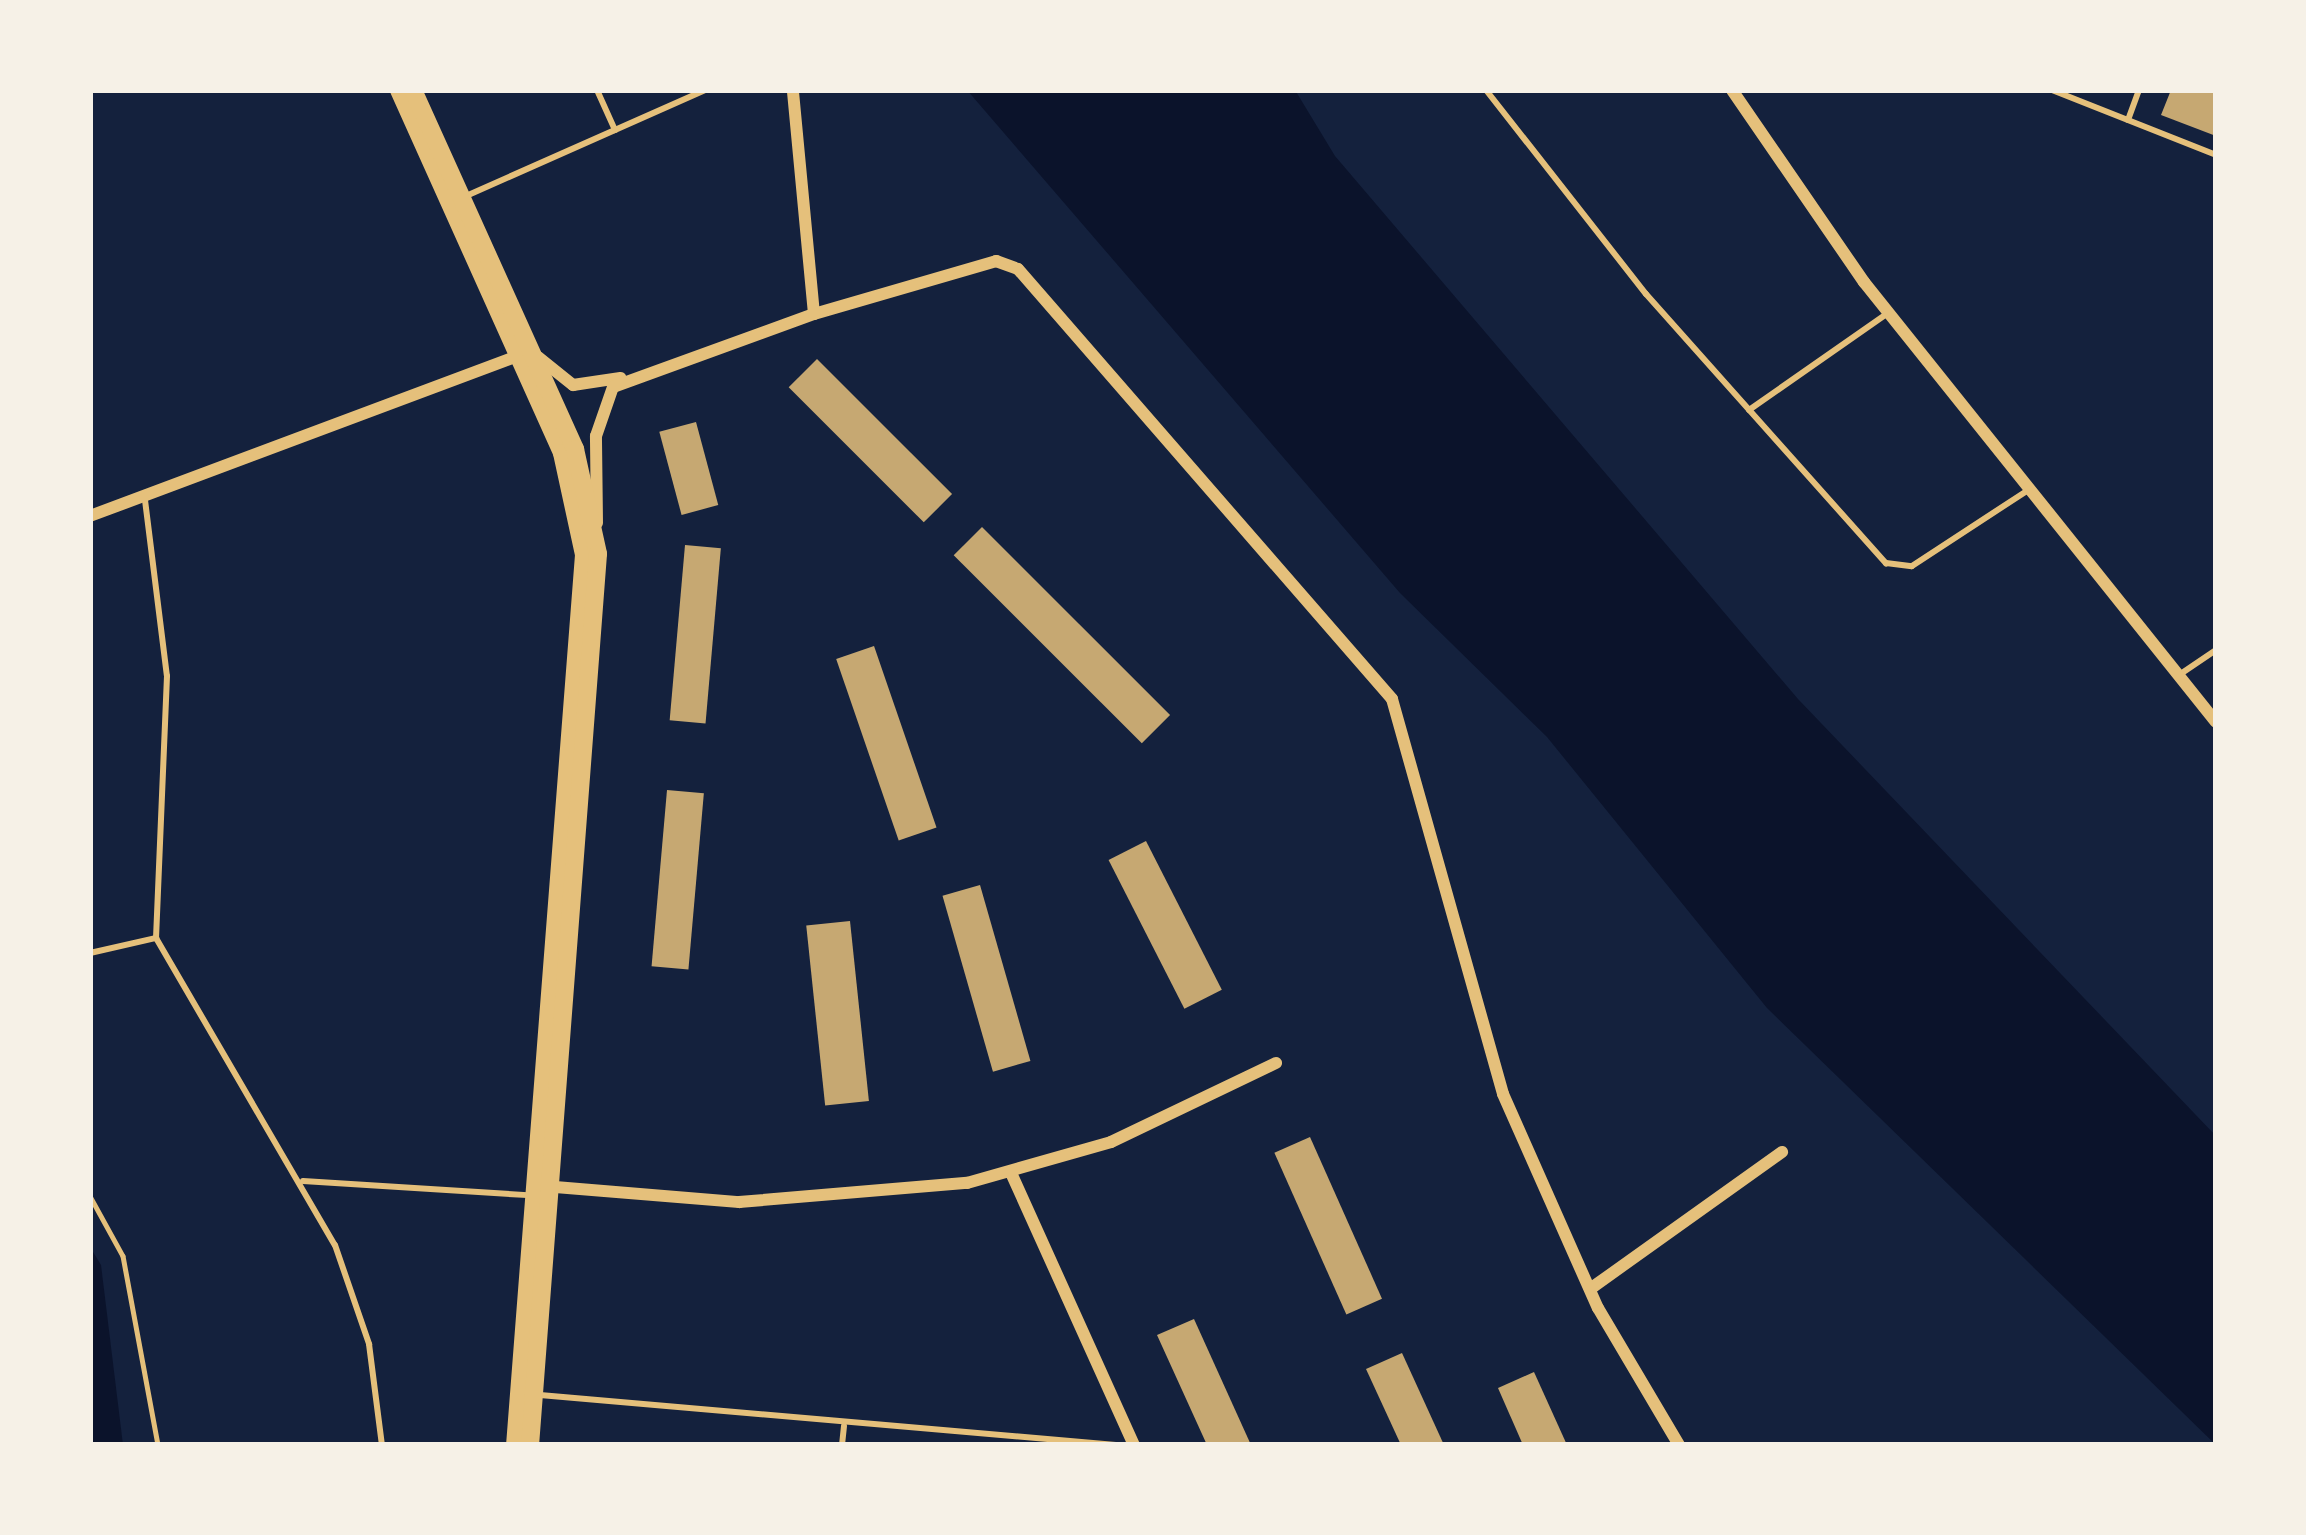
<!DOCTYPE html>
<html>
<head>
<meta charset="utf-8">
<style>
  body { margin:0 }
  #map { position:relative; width:2306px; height:1535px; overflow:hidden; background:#14213d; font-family:"Public Sans",sans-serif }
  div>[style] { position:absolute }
  .water>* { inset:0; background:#0b132b }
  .building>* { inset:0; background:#c6a872; transform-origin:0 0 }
  .path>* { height:4.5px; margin:-2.25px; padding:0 2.25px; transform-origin:2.25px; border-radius:2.25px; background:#e5c07b }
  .service>* { height:6px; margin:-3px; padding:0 3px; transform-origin:3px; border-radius:3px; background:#e5c07b }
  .minor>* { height:12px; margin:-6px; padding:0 6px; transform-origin:6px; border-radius:6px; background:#e5c07b }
  .secondary>* { height:18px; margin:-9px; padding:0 9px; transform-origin:9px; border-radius:9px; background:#e5c07b }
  span { translate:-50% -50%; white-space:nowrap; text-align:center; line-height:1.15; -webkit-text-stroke:9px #f6f1e7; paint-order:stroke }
  .frame { position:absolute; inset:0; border:93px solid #f6f1e7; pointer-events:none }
</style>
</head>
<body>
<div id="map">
  <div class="water">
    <i style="clip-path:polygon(967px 90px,1295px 90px,1335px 156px,1798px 699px,2216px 1136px,2216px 1445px,1767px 1008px,1547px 737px,1400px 593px)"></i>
    <i style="clip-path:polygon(90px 1247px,101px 1265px,123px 1445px,90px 1445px)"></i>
  </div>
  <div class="building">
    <i style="clip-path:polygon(2171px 90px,2216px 90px,2216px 136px,2161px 115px)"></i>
    <i style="left:817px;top:359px;width:191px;height:40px;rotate:45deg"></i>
    <i style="left:696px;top:422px;width:86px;height:38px;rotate:75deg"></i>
    <i style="left:982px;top:527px;width:266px;height:40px;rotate:45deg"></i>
    <i style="left:685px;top:545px;width:36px;height:176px;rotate:5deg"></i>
    <i style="left:874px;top:646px;width:192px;height:40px;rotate:71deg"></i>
    <i style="left:667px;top:790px;width:37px;height:177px;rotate:5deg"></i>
    <i style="left:1146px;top:841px;width:167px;height:42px;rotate:63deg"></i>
    <i style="left:980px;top:885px;width:183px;height:39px;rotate:74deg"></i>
    <i style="left:850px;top:921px;width:181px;height:44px;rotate:84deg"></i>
    <i style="left:1310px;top:1137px;width:177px;height:39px;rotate:66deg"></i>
    <i style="clip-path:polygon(1194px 1319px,1251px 1445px,1207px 1445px,1157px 1335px)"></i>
    <i style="clip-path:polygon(1402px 1353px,1444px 1445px,1401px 1445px,1366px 1369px)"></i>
    <i style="clip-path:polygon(1534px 1372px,1567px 1445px,1523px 1445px,1498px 1388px)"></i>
  </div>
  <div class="path">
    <i style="left:90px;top:1196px;width:68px;rotate:61.2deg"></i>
    <i style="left:123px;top:1256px;width:192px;rotate:79.5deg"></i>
  </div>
  <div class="service">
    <i style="left:597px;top:90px;width:44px;rotate:65.8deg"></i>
    <i style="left:1486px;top:90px;width:259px;rotate:51.9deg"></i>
    <i style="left:1646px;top:294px;width:361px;rotate:48.3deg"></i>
    <i style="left:1886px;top:563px;width:26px;rotate:7deg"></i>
    <i style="left:1912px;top:566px;width:139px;rotate:-33.2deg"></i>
    <i style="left:2052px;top:90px;width:176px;rotate:21.6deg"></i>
    <i style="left:2128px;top:120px;width:32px;rotate:-70deg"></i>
    <i style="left:466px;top:196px;width:261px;rotate:-23.9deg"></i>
    <i style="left:1749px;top:410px;width:169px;rotate:-34.9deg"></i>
    <i style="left:145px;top:500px;width:177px;rotate:82.9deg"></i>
    <i style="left:167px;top:676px;width:262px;rotate:92.4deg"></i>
    <i style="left:156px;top:938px;width:355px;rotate:59.8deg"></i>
    <i style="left:335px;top:1245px;width:105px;rotate:71deg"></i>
    <i style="left:369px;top:1344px;width:102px;rotate:82.7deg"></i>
    <i style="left:2179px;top:675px;width:45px;rotate:-34deg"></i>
    <i style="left:90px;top:953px;width:68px;rotate:-12.8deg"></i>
    <i style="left:303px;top:1181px;width:225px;rotate:3.6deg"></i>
    <i style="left:540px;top:1395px;width:578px;rotate:4.96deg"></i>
    <i style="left:842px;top:1445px;width:19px;rotate:-84deg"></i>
  </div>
  <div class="minor">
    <i style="left:1732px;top:90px;width:233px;rotate:55.5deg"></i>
    <i style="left:1864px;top:282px;width:563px;rotate:51.34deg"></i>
    <i style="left:814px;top:314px;width:190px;rotate:-16.2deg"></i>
    <i style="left:996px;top:261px;width:23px;rotate:20deg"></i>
    <i style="left:1018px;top:269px;width:570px;rotate:48.98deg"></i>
    <i style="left:1392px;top:699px;width:410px;rotate:74.3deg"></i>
    <i style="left:1503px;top:1094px;width:234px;rotate:66.1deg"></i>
    <i style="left:1598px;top:1308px;width:159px;rotate:59.4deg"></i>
    <i style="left:538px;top:357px;width:45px;rotate:38.7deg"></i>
    <i style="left:573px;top:385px;width:48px;rotate:-8.5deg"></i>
    <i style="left:90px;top:516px;width:460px;rotate:-20.5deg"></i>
    <i style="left:597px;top:523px;width:87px;rotate:-90.7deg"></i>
    <i style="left:596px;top:436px;width:52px;rotate:-70.9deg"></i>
    <i style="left:613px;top:387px;width:214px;rotate:-20deg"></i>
    <i style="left:814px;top:314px;width:225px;rotate:-95.4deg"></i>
    <i style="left:1012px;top:1175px;width:296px;rotate:65.7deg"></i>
    <i style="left:543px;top:1186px;width:197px;rotate:4.7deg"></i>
    <i style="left:739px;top:1202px;width:229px;rotate:-4.8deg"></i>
    <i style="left:967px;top:1183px;width:150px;rotate:-15.9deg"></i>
    <i style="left:1111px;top:1142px;width:183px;rotate:-25.6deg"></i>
    <i style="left:1590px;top:1289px;width:236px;rotate:-35.5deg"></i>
  </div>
  <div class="secondary">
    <i style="left:399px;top:90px;width:398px;rotate:65.8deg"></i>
    <i style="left:562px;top:453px;width:104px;rotate:77.8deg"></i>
    <i style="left:584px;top:555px;width:893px;rotate:94.43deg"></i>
    <i style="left:413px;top:90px;width:394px;rotate:65.7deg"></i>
    <i style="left:575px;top:449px;width:107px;rotate:77.6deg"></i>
    <i style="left:598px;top:554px;width:894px;rotate:94.36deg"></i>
  </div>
  <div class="frame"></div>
</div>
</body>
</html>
